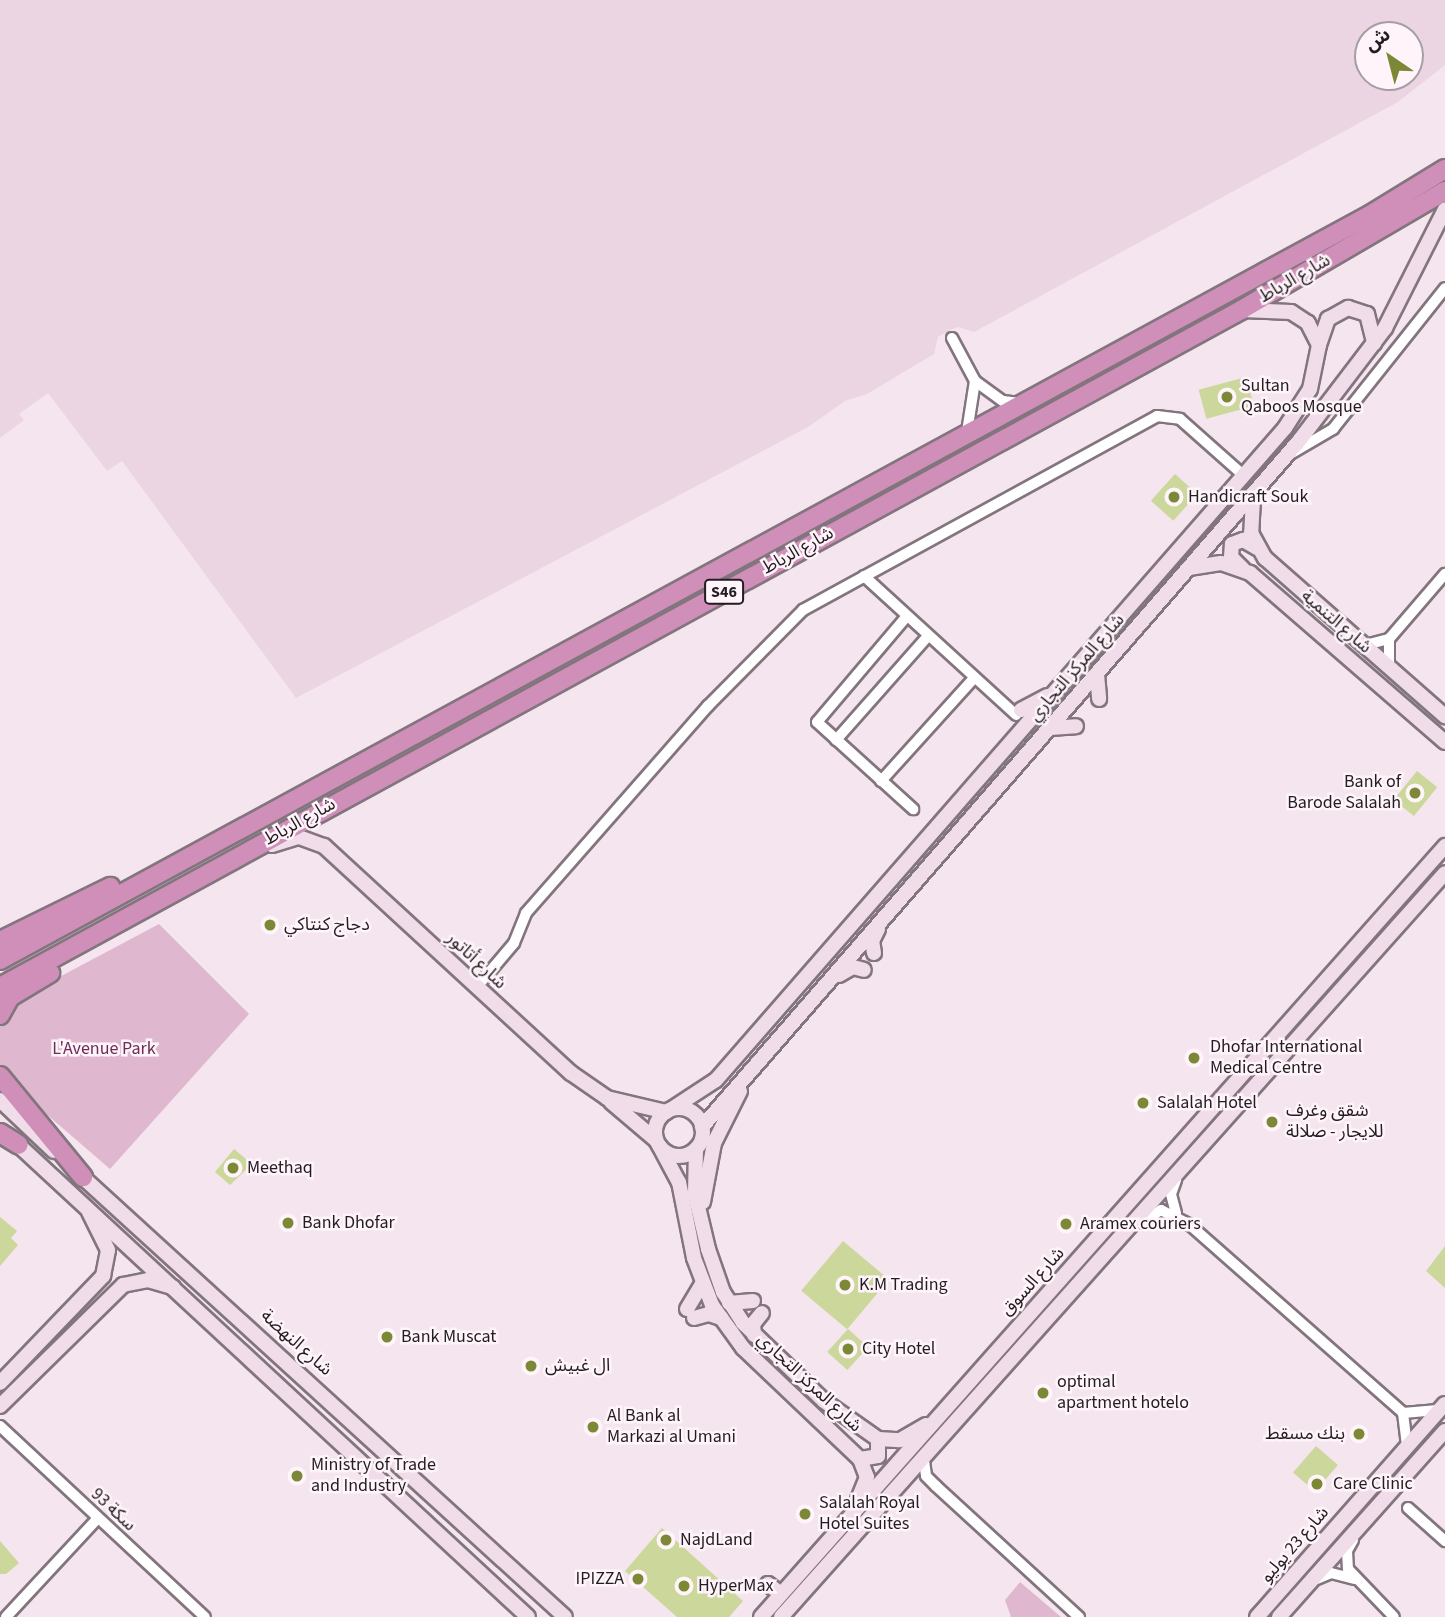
<!DOCTYPE html>
<html>
<head>
<meta charset="utf-8">
<style>
  body { margin:0 }
  #map { position:relative; width:1445px; height:1617px; overflow:hidden; background:#f5e5ee; font-family:"Source Sans 3","Noto Sans Arabic",sans-serif }
  div>[style] { position:absolute }
  .built>* { inset:0; background:#ecd5e2 }
  .green>* { inset:0; background:#dfb8cf }
  .building>* { inset:0; background:#cbd79b; transform-origin:0 0 }
  .roads { filter:drop-shadow(2px 0 #82757d) drop-shadow(-2px 0 #82757d) drop-shadow(0 2px #82757d) drop-shadow(0 -2px #82757d) }
  .street>* { height:10px; margin:-5px; padding:0 5px; transform-origin:5px; border-radius:5px; background:#fff }
  .secondary>* { height:14px; margin:-7px; padding:0 7px; transform-origin:7px; border-radius:7px; background:#f1ddea }
  .secondary>.ring { margin:-7px; padding:0; box-sizing:content-box; background:none; border:14px solid #f1ddea; border-radius:50% }
  .highway>* { height:18px; margin:-9px; padding:0 9px; transform-origin:9px; border-radius:9px; background:#d08fb8 }
  .dots>* { width:19px; height:19px; translate:-50% -50%; box-sizing:border-box; border:4px solid #fef4fa; border-radius:50% }
  span { translate:-50% -50%; white-space:nowrap; text-align:center; line-height:1.15; -webkit-text-stroke:5px #fef4fa; paint-order:stroke }
  .shield-label span { padding:2px 5px; background:#fef4fa; border:2px solid; border-radius:5px; -webkit-text-stroke-width:0 }
  .shield-label { font-size:16px; color:#221d20; font-weight:700 }
  .street-label { font-size:18px; color:#221d20 }
  .poi-label { font-size:18px; color:#221d20 }
  .left { translate:0 -50%; text-align:left }
  .right { translate:-100% -50%; text-align:right }
  .park-label { font-size:18px; color:#6d2c58 }
  .north { position:absolute; left:1354px; top:21px; width:70px; height:70px; box-sizing:border-box; background:#fef4fa; border:2px solid #a69ea3; border-radius:50%; rotate:325deg; font-size:19px; font-weight:700; line-height:28px; text-align:center; color:#221d20 }
  .north::after { content:''; display:block; margin:auto; width:24px; height:32px; background:#7c8836; clip-path:polygon(50% 0,100% 100%,50% 72%,0 100%) }
</style>
</head>
<body>
<div id="map">
  <div class="built">
    <i style="clip-path:polygon(evenodd,0 0,1445px 0,1445px 65px,1398px 102px,974px 332px,958px 327px,948px 331px,938px 337px,934px 354px,867px 394px,845px 401px,808px 427px,296px 698px,122px 461px,107px 471px,48px 393px,19px 414px,24px 420px,0 438px,0 0,1368px 35px,1410px 35px,1410px 77px,1368px 77px,1368px 35px)"></i>
  </div>
  <div class="green">
    <i style="clip-path:polygon(159px 924px,249px 1014px,110px 1169px,0 1074px,0 1018px,16px 1000px)"></i>
    <i style="clip-path:polygon(1020px 1582px,1061px 1617px,1011px 1617px,1005px 1600px)"></i>
  </div>
  <div class="building">
    <i style="left:1246px;top:377px;width:30px;height:49px;rotate:75deg"></i>
    <i style="left:1175px;top:474px;width:30px;height:36px;rotate:42deg"></i>
    <i style="left:1417px;top:771px;width:26px;height:37px;rotate:39deg"></i>
    <i style="clip-path:polygon(234px 1149px,252px 1164px,230px 1185px,215px 1172px)"></i>
    <i style="clip-path:polygon(0 1217px,17px 1231px,11px 1238px,18px 1245px,0 1266px)"></i>
    <i style="left:843px;top:1241px;width:60px;height:65px;rotate:40deg"></i>
    <i style="clip-path:polygon(1445px 1246px,1445px 1288px,1426px 1271px)"></i>
    <i style="left:848px;top:1329px;width:27px;height:31px;rotate:42deg"></i>
    <i style="left:1316px;top:1446px;width:29px;height:35px;rotate:41deg"></i>
    <i style="clip-path:polygon(662px 1528px,743px 1601px,729px 1617px,677px 1617px,625px 1571px)"></i>
    <i style="clip-path:polygon(0 1541px,19px 1563px,6px 1574px,0 1574px)"></i>
  </div>
  <div class="roads">
    <div class="street">
      <i style="left:952px;top:338px;width:49px;rotate:61.9deg"></i>
      <i style="left:975px;top:381px;width:34px;rotate:36deg"></i>
      <i style="left:1003px;top:401px;width:17px;rotate:7deg"></i>
      <i style="left:967px;top:432px;width:52px;rotate:-81.1deg"></i>
      <i style="left:1292px;top:453px;width:48px;rotate:-30.3deg"></i>
      <i style="left:1333px;top:429px;width:180px;rotate:-51.5deg"></i>
      <i style="left:864px;top:576px;width:206px;rotate:42.4deg"></i>
      <i style="left:907px;top:616px;width:139px;rotate:130.3deg"></i>
      <i style="left:817px;top:722px;width:130px;rotate:42.2deg"></i>
      <i style="left:1365px;top:645px;width:25px;rotate:-14deg"></i>
      <i style="left:1389px;top:639px;width:86px;rotate:-49.3deg"></i>
      <i style="left:1389px;top:666px;width:27px;rotate:-90deg"></i>
      <i style="left:836px;top:740px;width:139px;rotate:-48.5deg"></i>
      <i style="left:881px;top:781px;width:139px;rotate:-47.9deg"></i>
      <i style="left:476px;top:988px;width:59px;rotate:-49.8deg"></i>
      <i style="left:514px;top:943px;width:32px;rotate:-68deg"></i>
      <i style="left:526px;top:913px;width:276px;rotate:-48.7deg"></i>
      <i style="left:708px;top:706px;width:135px;rotate:-45.3deg"></i>
      <i style="left:803px;top:610px;width:404px;rotate:-28.7deg"></i>
      <i style="left:1157px;top:416px;width:23px;rotate:7deg"></i>
      <i style="left:1180px;top:419px;width:84px;rotate:41.6deg"></i>
      <i style="left:1176px;top:1213px;width:20px;rotate:-105deg"></i>
      <i style="left:1171px;top:1194px;width:15px;rotate:-70deg"></i>
      <i style="left:1141px;top:1223px;width:24px;rotate:-33deg"></i>
      <i style="left:1161px;top:1210px;width:33px;rotate:27deg"></i>
      <i style="left:1190px;top:1225px;width:284px;rotate:41.4deg"></i>
      <i style="left:1403px;top:1413px;width:32px;rotate:83deg"></i>
      <i style="left:1403px;top:1413px;width:35px;rotate:-5deg"></i>
      <i style="left:0;top:1426px;width:280px;rotate:43deg"></i>
      <i style="left:924px;top:1461px;width:15px;rotate:82deg"></i>
      <i style="left:926px;top:1476px;width:14px;rotate:45deg"></i>
      <i style="left:936px;top:1486px;width:194px;rotate:42.5deg"></i>
      <i style="left:1408px;top:1508px;width:50px;rotate:41.7deg"></i>
      <i style="left:1353px;top:1540px;width:13px;rotate:119deg"></i>
      <i style="left:1347px;top:1551px;width:18px;rotate:87deg"></i>
      <i style="left:1348px;top:1569px;width:66px;rotate:46.2deg"></i>
      <i style="left:1317px;top:1579px;width:15px;rotate:-23deg"></i>
      <i style="left:1331px;top:1573px;width:25px;rotate:14deg"></i>
      <i style="left:6px;top:1617px;width:135px;rotate:-47.1deg"></i>
    </div>
    <div class="secondary">
      <i style="left:1319px;top:345px;width:28px;rotate:-71deg"></i>
      <i style="left:1328px;top:319px;width:23px;rotate:-29deg"></i>
      <i style="left:1348px;top:308px;width:20px;rotate:18deg"></i>
      <i style="left:1367px;top:314px;width:30px;rotate:76deg"></i>
      <i style="left:1253px;top:499px;width:34px;rotate:93deg"></i>
      <i style="left:1251px;top:533px;width:29px;rotate:61deg"></i>
      <i style="left:1265px;top:558px;width:240px;rotate:41.3deg"></i>
      <i style="left:1189px;top:568px;width:32px;rotate:-9deg"></i>
      <i style="left:1221px;top:563px;width:31px;rotate:19deg"></i>
      <i style="left:1250px;top:573px;width:258px;rotate:40.9deg"></i>
      <i style="left:1243px;top:569px;width:17px;rotate:-135deg"></i>
      <i style="left:1231px;top:557px;width:13px;rotate:-86deg"></i>
      <i style="left:1232px;top:544px;width:12px;rotate:-20deg"></i>
      <i style="left:1243px;top:540px;width:16px;rotate:30deg"></i>
      <i style="left:1097px;top:674px;width:25px;rotate:85deg"></i>
      <i style="left:1021px;top:710px;width:30px;rotate:-28deg"></i>
      <i style="left:1050px;top:728px;width:26px;rotate:-4deg"></i>
      <i style="left:272px;top:845px;width:28px;rotate:-17deg"></i>
      <i style="left:299px;top:837px;width:27px;rotate:20deg"></i>
      <i style="left:324px;top:846px;width:335px;rotate:42.6deg"></i>
      <i style="left:571px;top:1073px;width:44px;rotate:34.8deg"></i>
      <i style="left:607px;top:1098px;width:61px;rotate:13.3deg"></i>
      <i style="left:874px;top:953px;width:12px;rotate:-99deg"></i>
      <i style="left:872px;top:941px;width:13px;rotate:-63deg"></i>
      <i style="left:839px;top:975px;width:16px;rotate:-30deg"></i>
      <i style="left:853px;top:967px;width:11px;rotate:15deg"></i>
      <i style="left:0;top:1100px;width:74px;rotate:43.4deg"></i>
      <i style="left:611px;top:1102px;width:59px;rotate:40.2deg"></i>
      <i style="left:673px;top:1108px;width:51px;rotate:-33.1deg"></i>
      <i style="left:716px;top:1080px;width:865px;rotate:-48.89deg"></i>
      <i style="left:1285px;top:428px;width:46px;rotate:-57.3deg"></i>
      <i style="left:1310px;top:389px;width:45px;rotate:-78.4deg"></i>
      <i style="left:1319px;top:345px;width:25px;rotate:-117deg"></i>
      <i style="left:1308px;top:323px;width:20px;rotate:-147deg"></i>
      <i style="left:1291px;top:312px;width:48px;rotate:-177.6deg"></i>
      <i class="ring" style="left:655px;top:1108px;width:34px;height:34px"></i>
      <i style="left:702px;top:1127px;width:909px;rotate:-48.97deg"></i>
      <i style="left:1299px;top:441px;width:142px;rotate:-52.7deg"></i>
      <i style="left:1385px;top:328px;width:133px;rotate:-63.2deg"></i>
      <i style="left:12px;top:1139px;width:703px;rotate:42.81deg"></i>
      <i style="left:660px;top:1147px;width:40px;rotate:62deg"></i>
      <i style="left:679px;top:1182px;width:77px;rotate:78.8deg"></i>
      <i style="left:694px;top:1258px;width:50px;rotate:69deg"></i>
      <i style="left:712px;top:1305px;width:53px;rotate:54.2deg"></i>
      <i style="left:743px;top:1348px;width:161px;rotate:43.5deg"></i>
      <i style="left:860px;top:1459px;width:19px;rotate:69deg"></i>
      <i style="left:867px;top:1477px;width:24px;rotate:112deg"></i>
      <i style="left:696px;top:1149px;width:45px;rotate:91.3deg"></i>
      <i style="left:695px;top:1194px;width:57px;rotate:76.7deg"></i>
      <i style="left:708px;top:1249px;width:46px;rotate:70.8deg"></i>
      <i style="left:723px;top:1292px;width:37px;rotate:57deg"></i>
      <i style="left:743px;top:1323px;width:112px;rotate:43.9deg"></i>
      <i style="left:824px;top:1401px;width:66px;rotate:35.1deg"></i>
      <i style="left:878px;top:1439px;width:22px;rotate:3deg"></i>
      <i style="left:900px;top:1440px;width:30px;rotate:-30deg"></i>
      <i style="left:77px;top:1172px;width:660px;rotate:42.36deg"></i>
      <i style="left:703px;top:1202px;width:60px;rotate:-79.4deg"></i>
      <i style="left:714px;top:1143px;width:58px;rotate:-63.4deg"></i>
      <i style="left:729px;top:1303px;width:24px;rotate:-5deg"></i>
      <i style="left:687px;top:1309px;width:29px;rotate:-59deg"></i>
      <i style="left:694px;top:1318px;width:16px;rotate:-15deg"></i>
      <i style="left:709px;top:1314px;width:13px;rotate:18deg"></i>
      <i style="left:754px;top:1335px;width:11px;rotate:-95deg"></i>
      <i style="left:753px;top:1324px;width:14px;rotate:-51deg"></i>
      <i style="left:0;top:1383px;width:149px;rotate:-46.1deg"></i>
      <i style="left:103px;top:1276px;width:26px;rotate:-79deg"></i>
      <i style="left:108px;top:1250px;width:42px;rotate:-116.6deg"></i>
      <i style="left:0;top:1406px;width:173px;rotate:-44.5deg"></i>
      <i style="left:123px;top:1285px;width:25px;rotate:-11deg"></i>
      <i style="left:148px;top:1280px;width:26px;rotate:16deg"></i>
      <i style="left:860px;top:1459px;width:18px;rotate:-9deg"></i>
      <i style="left:878px;top:1456px;width:17px;rotate:-90deg"></i>
      <i style="left:768px;top:1584px;width:16px;rotate:38deg"></i>
      <i style="left:761px;top:1617px;width:1031px;rotate:-48.42deg"></i>
      <i style="left:781px;top:1617px;width:997px;rotate:-48.25deg"></i>
      <i style="left:1257px;top:1617px;width:284px;rotate:-48.6deg"></i>
      <i style="left:1279px;top:1617px;width:249px;rotate:-48.3deg"></i>
    </div>
    <div class="highway">
      <i style="left:0;top:941px;width:123px;rotate:-26.1deg"></i>
      <i style="left:0;top:960px;width:1559px;rotate:-28.54deg"></i>
      <i style="left:1370px;top:215px;width:88px;rotate:-31.5deg"></i>
      <i style="left:0;top:987px;width:1414px;rotate:-28.61deg"></i>
      <i style="left:1241px;top:310px;width:236px;rotate:-30.3deg"></i>
      <i style="left:0;top:1015px;width:21px;rotate:-61deg"></i>
      <i style="left:10px;top:997px;width:47px;rotate:-31deg"></i>
      <i style="left:0;top:1076px;width:131px;rotate:50.6deg"></i>
      <i style="left:0;top:1133px;width:22px;rotate:32deg"></i>
    </div>
  </div>
  <div class="dots">
    <i style="left:1227px;top:397px;background:#7c8836"></i>
    <i style="left:1174px;top:497px;background:#7c8836"></i>
    <i style="left:1415px;top:793px;background:#7c8836"></i>
    <i style="left:270px;top:925px;background:#7c8836"></i>
    <i style="left:1194px;top:1058px;background:#7c8836"></i>
    <i style="left:1143px;top:1103px;background:#7c8836"></i>
    <i style="left:1272px;top:1122px;background:#7c8836"></i>
    <i style="left:233px;top:1168px;background:#7c8836"></i>
    <i style="left:288px;top:1223px;background:#7c8836"></i>
    <i style="left:1066px;top:1224px;background:#7c8836"></i>
    <i style="left:845px;top:1285px;background:#7c8836"></i>
    <i style="left:387px;top:1337px;background:#7c8836"></i>
    <i style="left:848px;top:1349px;background:#7c8836"></i>
    <i style="left:531px;top:1366px;background:#7c8836"></i>
    <i style="left:1043px;top:1393px;background:#7c8836"></i>
    <i style="left:593px;top:1427px;background:#7c8836"></i>
    <i style="left:1359px;top:1434px;background:#7c8836"></i>
    <i style="left:297px;top:1476px;background:#7c8836"></i>
    <i style="left:1317px;top:1484px;background:#7c8836"></i>
    <i style="left:805px;top:1514px;background:#7c8836"></i>
    <i style="left:666px;top:1540px;background:#7c8836"></i>
    <i style="left:638px;top:1579px;background:#7c8836"></i>
    <i style="left:684px;top:1586px;background:#7c8836"></i>
  </div>
  <div class="shield-label">
    <span style="left:724px;top:592px">S46</span>
  </div>
  <div class="street-label">
    <span style="left:1295px;top:279px;rotate:-30deg">شارع الرباط</span>
    <span style="left:798px;top:551px;rotate:-29deg">شارع الرباط</span>
    <span style="left:1336px;top:622px;rotate:41deg">شارع التنمية</span>
    <span style="left:1077px;top:668px;rotate:-49deg">شارع المركز التجاري</span>
    <span style="left:300px;top:822px;rotate:-29deg">شارع الرباط</span>
    <span style="left:476px;top:961px;rotate:43deg">شارع أتاتور</span>
    <span style="left:1033px;top:1282px;rotate:-48deg">شارع السوق</span>
    <span style="left:296px;top:1343px;rotate:42deg">شارع النهضة</span>
    <span style="left:809px;top:1383px;rotate:43deg">شارع المركز التجاري</span>
    <span style="left:113px;top:1510px;rotate:43deg">سكة 93</span>
    <span style="left:1295px;top:1545px;rotate:-49deg">شارع 23 يوليو</span>
  </div>
  <div class="poi-label">
    <span class="left" style="left:1241px;top:397px">Sultan<br>Qaboos Mosque</span>
    <span class="left" style="left:1188px;top:497px">Handicraft Souk</span>
    <span class="right" style="left:1401px;top:793px">Bank of<br>Barode Salalah</span>
    <span class="left" style="left:284px;top:925px">دجاج كنتاكي</span>
    <span class="left" style="left:1210px;top:1058px">Dhofar International<br>Medical Centre</span>
    <span class="left" style="left:1157px;top:1103px">Salalah Hotel</span>
    <span class="left" style="left:1286px;top:1122px">شقق وغرف<br>للايجار - صلالة</span>
    <span class="left" style="left:247px;top:1168px">Meethaq</span>
    <span class="left" style="left:302px;top:1223px">Bank Dhofar</span>
    <span class="left" style="left:1080px;top:1224px">Aramex couriers</span>
    <span class="left" style="left:859px;top:1285px">K.M Trading</span>
    <span class="left" style="left:401px;top:1337px">Bank Muscat</span>
    <span class="left" style="left:862px;top:1349px">City Hotel</span>
    <span class="left" style="left:545px;top:1366px">ال غبيش</span>
    <span class="left" style="left:1057px;top:1393px">optimal<br>apartment hotelo</span>
    <span class="left" style="left:607px;top:1427px">Al Bank al<br>Markazi al Umani</span>
    <span class="right" style="left:1345px;top:1434px">بنك مسقط</span>
    <span class="left" style="left:311px;top:1476px">Ministry of Trade<br>and Industry</span>
    <span class="left" style="left:1333px;top:1484px">Care Clinic</span>
    <span class="left" style="left:819px;top:1514px">Salalah Royal<br>Hotel Suites</span>
    <span class="left" style="left:680px;top:1540px">NajdLand</span>
    <span class="right" style="left:624px;top:1579px">IPIZZA</span>
    <span class="left" style="left:698px;top:1586px">HyperMax</span>
  </div>
  <div class="park-label">
    <span style="left:104px;top:1049px">L'Avenue Park</span>
  </div>
  <div class="north">ش</div>
</div>
</body>
</html>
